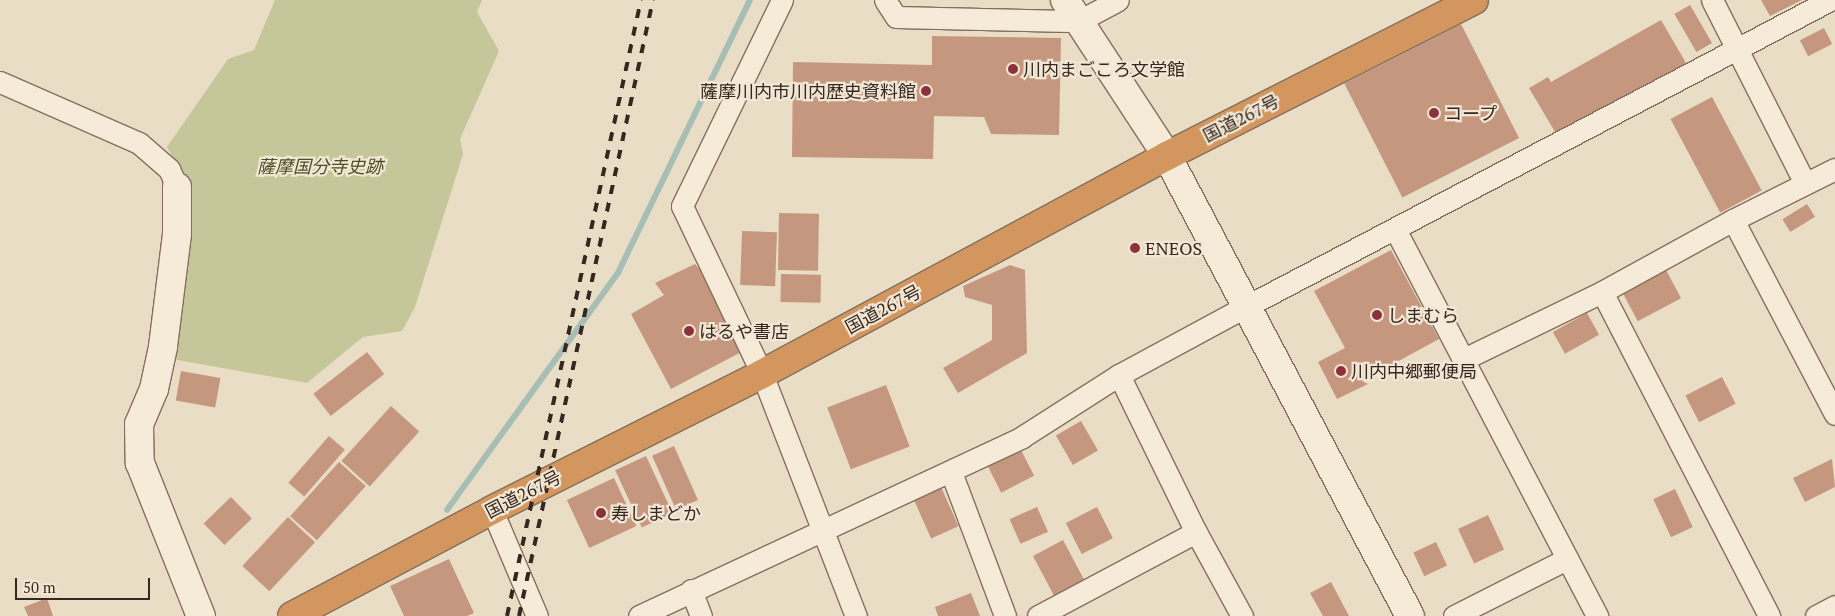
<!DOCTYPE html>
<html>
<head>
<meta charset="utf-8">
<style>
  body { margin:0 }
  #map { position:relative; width:1835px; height:616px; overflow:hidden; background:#eaddc6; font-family:"PT Serif","Noto Sans JP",serif }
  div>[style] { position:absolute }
  .green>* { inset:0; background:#c5c79a }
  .stream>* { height:5.5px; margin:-2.75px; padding:0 2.75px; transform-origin:2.75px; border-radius:2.75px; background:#a7beb5 }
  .building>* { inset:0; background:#c5977f; transform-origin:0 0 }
  .roads { filter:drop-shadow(1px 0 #846f5d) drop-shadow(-1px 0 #846f5d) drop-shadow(0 1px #846f5d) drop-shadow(0 -1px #846f5d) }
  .street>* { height:21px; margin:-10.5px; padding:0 10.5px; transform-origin:10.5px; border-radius:10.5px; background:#f6ebd8 }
  .secondary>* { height:28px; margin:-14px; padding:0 14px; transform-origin:14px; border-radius:14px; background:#f6ebd8 }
  .highway>* { height:28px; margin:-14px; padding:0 14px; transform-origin:14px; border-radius:14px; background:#d2965e }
  .rail>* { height:4px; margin-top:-2px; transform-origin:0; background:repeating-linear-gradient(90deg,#352820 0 9px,transparent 0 18px) }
  .dots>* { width:14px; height:14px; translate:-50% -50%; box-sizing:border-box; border:2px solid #f2e7d5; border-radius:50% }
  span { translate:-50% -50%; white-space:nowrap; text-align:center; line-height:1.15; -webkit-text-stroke:4.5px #f2e7d5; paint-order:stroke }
  .poi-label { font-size:18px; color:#352820 }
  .left { translate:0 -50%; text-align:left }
  .right { translate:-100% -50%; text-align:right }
  .street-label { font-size:18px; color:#352820 }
  .park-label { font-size:18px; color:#495028; font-style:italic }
  .scale { position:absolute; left:15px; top:578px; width:135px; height:22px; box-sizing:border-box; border:2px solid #352820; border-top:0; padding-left:6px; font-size:15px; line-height:18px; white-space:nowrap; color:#352820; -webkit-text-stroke:4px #f2e7d5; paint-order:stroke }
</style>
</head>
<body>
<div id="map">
  <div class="green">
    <i style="clip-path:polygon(275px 0,482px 0,477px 12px,499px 51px,460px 139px,463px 154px,415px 307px,402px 331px,363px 337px,307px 383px,172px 359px,192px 207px,187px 183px,167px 147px,228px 59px,254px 50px)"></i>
  </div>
  <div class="stream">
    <i style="left:447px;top:510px;width:292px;rotate:-54.2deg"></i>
    <i style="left:618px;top:273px;width:303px;rotate:-64.2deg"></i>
  </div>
  <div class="building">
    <i style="clip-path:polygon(1761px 0,1802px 0,1770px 16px)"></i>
    <i style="left:1690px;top:5px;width:44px;height:18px;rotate:60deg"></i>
    <i style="clip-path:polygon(1661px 20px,1686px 63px,1558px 137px,1529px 88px,1548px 77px,1551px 82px)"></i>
    <i style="left:1461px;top:24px;width:128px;height:131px;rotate:63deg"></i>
    <i style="left:1824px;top:28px;width:18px;height:27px;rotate:63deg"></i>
    <i style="clip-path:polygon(932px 36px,1061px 38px,1059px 135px,991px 134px,984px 117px,934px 116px,933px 159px,792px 157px,793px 62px,932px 65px)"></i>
    <i style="left:1712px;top:97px;width:106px;height:47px;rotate:62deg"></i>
    <i style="left:1807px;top:204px;width:15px;height:29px;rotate:58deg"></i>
    <i style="left:779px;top:213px;width:40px;height:57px;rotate:1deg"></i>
    <i style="left:742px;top:231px;width:35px;height:54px;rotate:2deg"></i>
    <i style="clip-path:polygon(1391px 250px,1439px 339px,1362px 381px,1368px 384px,1337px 399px,1318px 362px,1345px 348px,1314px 291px)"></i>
    <i style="clip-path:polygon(695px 264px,705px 276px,747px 349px,671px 389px,631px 314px,664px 295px,655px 283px)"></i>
    <i style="clip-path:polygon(1010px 265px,1025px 270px,1027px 353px,958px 393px,943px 368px,992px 340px,992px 305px,965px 297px,963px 286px)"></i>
    <i style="left:1666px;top:270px;width:32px;height:49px;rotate:62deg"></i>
    <i style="left:781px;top:274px;width:40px;height:28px;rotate:1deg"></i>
    <i style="left:1587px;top:313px;width:25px;height:39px;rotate:61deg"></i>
    <i style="left:367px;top:352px;width:28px;height:68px;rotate:52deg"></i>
    <i style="left:181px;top:371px;width:40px;height:30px;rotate:10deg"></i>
    <i style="left:1722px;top:377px;width:30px;height:41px;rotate:63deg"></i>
    <i style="left:886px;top:385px;width:66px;height:63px;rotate:69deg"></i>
    <i style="left:391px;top:406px;width:38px;height:74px;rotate:42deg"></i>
    <i style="left:1081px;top:421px;width:34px;height:29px;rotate:60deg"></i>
    <i style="left:329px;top:436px;width:21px;height:62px;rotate:41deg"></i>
    <i style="left:674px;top:446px;width:59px;height:24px;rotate:66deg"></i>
    <i style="left:1021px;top:450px;width:29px;height:37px;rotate:63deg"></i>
    <i style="left:646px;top:456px;width:63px;height:34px;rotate:65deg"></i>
    <i style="clip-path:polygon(1832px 459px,1835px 487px,1805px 502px,1793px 478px)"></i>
    <i style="left:339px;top:462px;width:36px;height:73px;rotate:42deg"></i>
    <i style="left:614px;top:478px;width:53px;height:52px;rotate:65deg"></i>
    <i style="left:941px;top:487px;width:43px;height:30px;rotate:66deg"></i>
    <i style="left:1675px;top:489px;width:42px;height:24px;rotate:65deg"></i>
    <i style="left:231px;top:497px;width:30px;height:38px;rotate:46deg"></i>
    <i style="left:1037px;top:507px;width:27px;height:30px;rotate:66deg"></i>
    <i style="left:1097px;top:507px;width:35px;height:35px;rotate:63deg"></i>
    <i style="left:1488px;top:515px;width:38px;height:33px;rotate:65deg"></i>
    <i style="left:288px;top:517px;width:37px;height:67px;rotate:43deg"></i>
    <i style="left:1063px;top:540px;width:45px;height:34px;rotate:62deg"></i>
    <i style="left:1436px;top:542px;width:26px;height:25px;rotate:65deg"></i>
    <i style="clip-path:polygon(449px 559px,474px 613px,467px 616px,404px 616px,390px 586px)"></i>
    <i style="clip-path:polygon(1331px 582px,1349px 616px,1323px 616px,1310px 593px)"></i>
    <i style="clip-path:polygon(971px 593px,980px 616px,938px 616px,935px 607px)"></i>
    <i style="clip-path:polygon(47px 598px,53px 616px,28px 616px,24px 607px)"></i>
  </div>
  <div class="roads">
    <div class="street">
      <i style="left:782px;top:0;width:229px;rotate:115.9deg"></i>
      <i style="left:682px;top:206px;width:186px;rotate:64.5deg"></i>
      <i style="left:762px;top:374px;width:260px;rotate:68.8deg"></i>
      <i style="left:885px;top:0;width:20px;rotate:57deg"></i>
      <i style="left:896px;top:17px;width:183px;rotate:1.3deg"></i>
      <i style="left:1079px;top:21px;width:44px;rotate:-28.3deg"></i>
      <i style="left:1712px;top:0;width:205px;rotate:63.1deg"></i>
      <i style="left:0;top:82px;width:152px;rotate:23.7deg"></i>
      <i style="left:139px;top:143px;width:40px;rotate:41deg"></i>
      <i style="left:169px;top:169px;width:20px;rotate:66deg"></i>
      <i style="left:1733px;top:220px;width:219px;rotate:62.3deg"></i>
      <i style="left:1395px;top:229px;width:437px;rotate:62.4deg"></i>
      <i style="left:1602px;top:292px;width:365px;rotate:62.7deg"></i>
      <i style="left:1464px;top:359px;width:153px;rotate:-25.9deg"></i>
      <i style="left:1602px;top:292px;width:149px;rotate:-28.8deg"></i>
      <i style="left:1733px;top:220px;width:114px;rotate:-26.6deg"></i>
      <i style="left:1119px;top:375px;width:175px;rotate:63.9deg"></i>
      <i style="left:1196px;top:532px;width:96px;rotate:61.3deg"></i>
      <i style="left:951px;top:472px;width:154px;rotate:69.4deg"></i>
      <i style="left:492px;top:510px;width:115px;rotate:67deg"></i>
      <i style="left:691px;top:590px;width:28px;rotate:69deg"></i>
      <i style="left:639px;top:616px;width:423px;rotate:-25deg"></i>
      <i style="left:1022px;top:437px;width:115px;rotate:-32.6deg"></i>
      <i style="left:1119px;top:375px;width:143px;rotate:-28.4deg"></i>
      <i style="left:1245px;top:307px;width:661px;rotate:-27.69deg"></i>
      <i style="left:1038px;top:616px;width:179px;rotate:-28deg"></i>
      <i style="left:1454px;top:616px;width:127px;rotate:-26.8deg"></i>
      <i style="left:1816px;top:616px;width:21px;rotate:-28deg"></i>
    </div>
    <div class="secondary">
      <i style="left:1065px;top:0;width:186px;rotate:56.8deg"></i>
      <i style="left:1167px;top:156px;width:520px;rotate:62.15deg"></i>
      <i style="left:177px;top:187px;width:47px;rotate:90deg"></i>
      <i style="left:177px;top:234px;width:114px;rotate:97.1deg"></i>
      <i style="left:163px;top:347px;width:43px;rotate:102.1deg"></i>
      <i style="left:154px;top:389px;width:38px;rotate:113deg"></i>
      <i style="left:139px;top:424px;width:39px;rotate:89deg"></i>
      <i style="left:140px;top:463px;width:165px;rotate:68.3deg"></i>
    </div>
    <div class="highway">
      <i style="left:292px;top:616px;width:226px;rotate:-27.9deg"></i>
      <i style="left:492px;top:510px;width:302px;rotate:-26.7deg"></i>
      <i style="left:762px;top:374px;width:460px;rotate:-28.3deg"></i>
      <i style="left:1167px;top:156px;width:344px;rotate:-26.9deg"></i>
    </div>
  </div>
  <div class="rail">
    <i style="left:507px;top:616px;width:630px;rotate:-77.73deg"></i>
    <i style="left:519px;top:616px;width:630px;rotate:-77.73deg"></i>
  </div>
  <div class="dots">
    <i style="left:1013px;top:69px;background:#8d323a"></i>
    <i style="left:926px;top:91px;background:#8d323a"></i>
    <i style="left:1434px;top:113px;background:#8d323a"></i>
    <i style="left:1135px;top:248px;background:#8d323a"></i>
    <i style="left:1377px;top:315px;background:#8d323a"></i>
    <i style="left:689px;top:331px;background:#8d323a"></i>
    <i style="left:1341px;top:371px;background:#8d323a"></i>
    <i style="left:601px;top:513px;background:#8d323a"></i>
  </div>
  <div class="poi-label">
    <span class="left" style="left:1023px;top:69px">川内まごころ文学館</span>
    <span class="right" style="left:916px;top:91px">薩摩川内市川内歴史資料館</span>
    <span class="left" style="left:1444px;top:113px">コープ</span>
    <span class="left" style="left:1145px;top:248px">ENEOS</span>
    <span class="left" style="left:1387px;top:315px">しまむら</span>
    <span class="left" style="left:699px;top:331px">はるや書店</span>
    <span class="left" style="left:1351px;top:371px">川内中郷郵便局</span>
    <span class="left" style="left:611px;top:513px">寿しまどか</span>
  </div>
  <div class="street-label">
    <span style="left:1241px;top:118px;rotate:-27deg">国道267号</span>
    <span style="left:883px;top:309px;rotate:-28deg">国道267号</span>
    <span style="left:523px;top:494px;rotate:-27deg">国道267号</span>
  </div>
  <div class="park-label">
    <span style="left:320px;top:166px">薩摩国分寺史跡</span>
  </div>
  <div class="scale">50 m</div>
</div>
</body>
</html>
